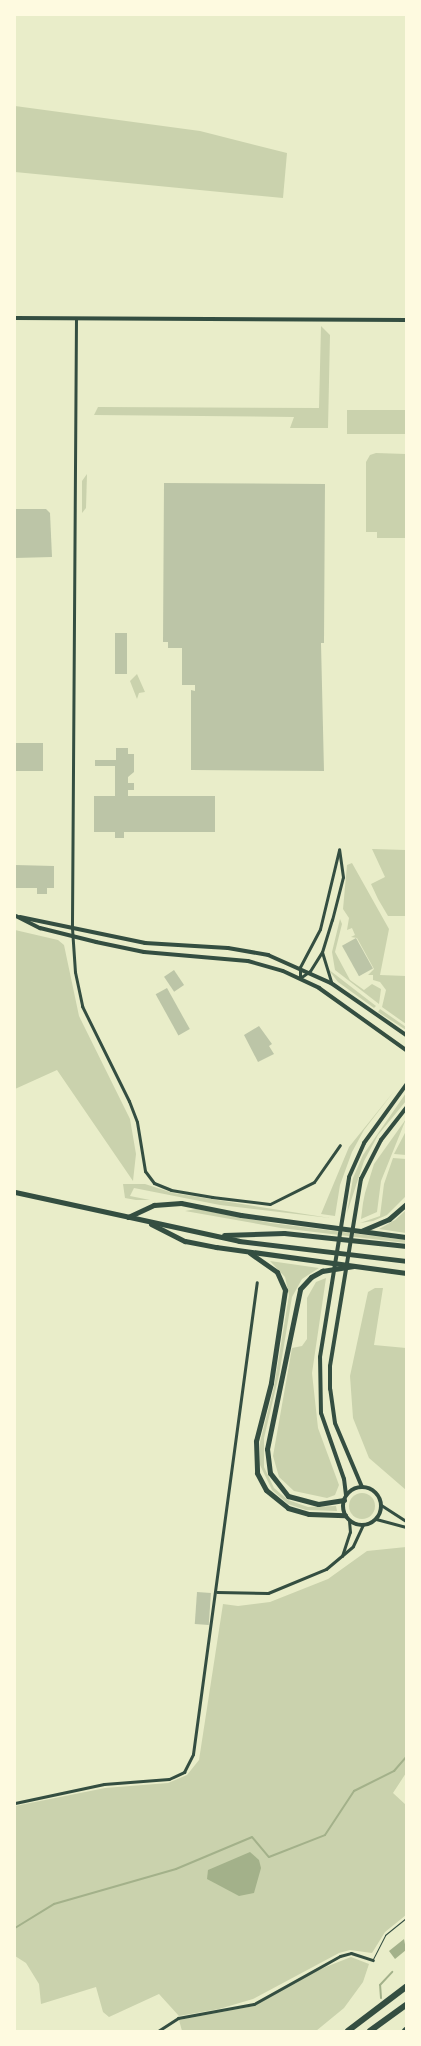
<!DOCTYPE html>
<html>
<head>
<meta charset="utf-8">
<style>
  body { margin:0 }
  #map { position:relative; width:421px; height:2046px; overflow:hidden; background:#e9edc9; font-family:"PT Sans",sans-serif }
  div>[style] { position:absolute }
  .green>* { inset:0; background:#cad2ad; transform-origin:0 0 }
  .round { border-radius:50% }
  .water>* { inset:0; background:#a3b18a }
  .stream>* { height:2px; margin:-1px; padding:0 1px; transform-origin:1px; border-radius:1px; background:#a3b18a }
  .building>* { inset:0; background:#bcc5a7; transform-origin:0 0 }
  .service>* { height:1px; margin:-0.5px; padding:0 0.5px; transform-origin:0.5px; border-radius:0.5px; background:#344e41 }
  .minor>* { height:3px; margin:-1.5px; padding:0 1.5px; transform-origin:1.5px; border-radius:1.5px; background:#344e41 }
  .tertiary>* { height:4px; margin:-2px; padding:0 2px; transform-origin:2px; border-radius:2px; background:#344e41 }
  .tertiary>.ring { margin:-2px; padding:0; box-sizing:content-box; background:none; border:4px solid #344e41; border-radius:50% }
  .primary>* { height:5px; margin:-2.5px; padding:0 2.5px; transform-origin:2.5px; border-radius:2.5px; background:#344e41 }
  .motorway>* { height:5.5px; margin:-2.75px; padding:0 2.75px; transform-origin:2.75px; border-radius:2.75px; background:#344e41 }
  span { translate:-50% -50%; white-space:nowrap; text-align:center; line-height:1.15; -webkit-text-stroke:5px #fefae0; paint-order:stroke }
  .frame { position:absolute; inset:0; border:16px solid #fefae0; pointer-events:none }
</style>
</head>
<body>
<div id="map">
  <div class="green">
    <i style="clip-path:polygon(15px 106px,200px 131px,287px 153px,283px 198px,15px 172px)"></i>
    <i style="clip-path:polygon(321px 326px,330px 335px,328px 428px,290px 428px,294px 417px,94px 415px,98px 407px,319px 408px)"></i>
    <i style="left:347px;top:410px;width:59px;height:24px"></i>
    <i style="clip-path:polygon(376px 453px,406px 454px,406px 538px,377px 538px,377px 532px,366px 532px,366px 462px,370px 455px)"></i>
    <i style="clip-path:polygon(87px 474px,86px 508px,82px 513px,82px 481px)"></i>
    <i style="clip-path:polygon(137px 674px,145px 692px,139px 693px,137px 699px,130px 681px)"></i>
    <i style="clip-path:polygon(372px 849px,406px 850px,406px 916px,388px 916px,378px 899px,371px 884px,385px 877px)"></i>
    <i style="clip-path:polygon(352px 863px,389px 929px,380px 975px,406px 976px,406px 1024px,382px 1007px,386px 990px,380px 982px,373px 980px,373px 975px,368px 975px,374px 969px,357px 938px,351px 937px,355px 935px,352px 928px,347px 930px,349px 918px,343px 909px,347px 865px)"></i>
    <i style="clip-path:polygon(340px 919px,342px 924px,335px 952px,350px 980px,364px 990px,372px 984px,381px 989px,379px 1004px,335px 970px,332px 952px)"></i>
    <i style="clip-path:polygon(15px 930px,58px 940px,64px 945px,79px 1016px,130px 1119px,136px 1154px,133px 1181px,57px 1070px,15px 1089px)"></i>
    <i style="clip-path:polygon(328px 969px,376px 1006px,374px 1008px,338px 982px)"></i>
    <i style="clip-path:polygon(380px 1009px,406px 1027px,406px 1030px,378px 1012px)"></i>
    <i style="clip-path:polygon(395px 1090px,364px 1130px,352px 1152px,340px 1185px,335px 1216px,321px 1214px,349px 1147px)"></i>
    <i style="clip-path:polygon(406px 1093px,406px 1101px,378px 1135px,364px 1161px,347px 1213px,353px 1178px,363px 1155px)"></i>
    <i style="clip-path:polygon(406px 1119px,381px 1181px,377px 1212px,361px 1219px,363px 1203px,368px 1204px,363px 1203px,365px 1193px,374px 1164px)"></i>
    <i style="clip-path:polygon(406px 1131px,406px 1155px,394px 1154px)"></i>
    <i style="clip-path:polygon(393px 1158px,406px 1159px,406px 1196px,387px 1215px,373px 1221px,360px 1223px,380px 1216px,384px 1184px)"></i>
    <i style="clip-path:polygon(123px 1184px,145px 1184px,173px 1193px,330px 1218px,220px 1205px,134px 1188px,130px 1196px,150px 1200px,136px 1200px,125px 1198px)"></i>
    <i style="clip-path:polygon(196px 1209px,271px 1223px,406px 1240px,406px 1243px,281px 1228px,185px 1211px)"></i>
    <i style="clip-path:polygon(406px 1210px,406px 1233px,379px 1229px,395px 1220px)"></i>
    <i style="clip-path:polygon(270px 1261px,319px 1268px,302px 1279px,292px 1297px,279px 1375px,264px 1438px,264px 1467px,274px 1488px,288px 1500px,308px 1507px,336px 1506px,337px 1511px,306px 1510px,288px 1504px,272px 1490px,260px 1465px,260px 1442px,274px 1387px,289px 1295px,285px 1277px)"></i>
    <i style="clip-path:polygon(326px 1278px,312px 1373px,318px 1428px,339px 1485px,335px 1495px,327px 1498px,294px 1491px,279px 1477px,273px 1456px,292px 1348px,302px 1346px,307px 1339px,307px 1298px,316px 1282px)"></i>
    <i style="clip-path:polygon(375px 1288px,383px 1288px,374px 1345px,406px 1348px,406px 1490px,369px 1458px,353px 1418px,350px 1376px,368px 1292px)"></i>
    <i class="round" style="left:349px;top:1493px;width:26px;height:26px"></i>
    <i style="clip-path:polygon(406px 1547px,406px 1773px,393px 1793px,406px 1805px,406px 1915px,385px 1932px,372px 1953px,350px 1950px,339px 1953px,253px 1999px,219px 2009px,179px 2016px,159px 1994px,109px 2017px,103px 2012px,96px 1987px,41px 2004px,39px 1984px,26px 1963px,15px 1956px,15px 1806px,105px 1788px,168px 1783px,187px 1775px,199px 1760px,223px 1604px,238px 1606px,270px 1602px,328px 1579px,367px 1551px)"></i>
    <i style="clip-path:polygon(351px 1957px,369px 1964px,363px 1982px,344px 2008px,316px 2031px,182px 2031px,179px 2020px,254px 2006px,313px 1972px)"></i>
  </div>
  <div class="water">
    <i style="clip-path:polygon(250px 1852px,259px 1860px,261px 1868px,254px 1893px,239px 1896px,207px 1879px,208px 1870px)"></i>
    <i style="clip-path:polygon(404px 1939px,406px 1950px,395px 1959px,389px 1951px)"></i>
  </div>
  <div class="stream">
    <i style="left:15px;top:1928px;width:46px;rotate:-31.6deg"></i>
    <i style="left:54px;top:1904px;width:127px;rotate:-16deg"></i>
    <i style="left:176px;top:1869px;width:82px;rotate:-22.8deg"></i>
    <i style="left:252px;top:1837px;width:26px;rotate:50deg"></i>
    <i style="left:269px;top:1857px;width:60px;rotate:-21.4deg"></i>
    <i style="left:325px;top:1835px;width:53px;rotate:-56.6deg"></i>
    <i style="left:354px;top:1791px;width:45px;rotate:-26.6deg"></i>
    <i style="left:394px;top:1771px;width:18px;rotate:-49deg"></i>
    <i style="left:381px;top:1998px;width:13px;rotate:-94deg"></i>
    <i style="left:380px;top:1985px;width:18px;rotate:-47deg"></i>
  </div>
  <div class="building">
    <i style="clip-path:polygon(164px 483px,325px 484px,324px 643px,321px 643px,324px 771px,191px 770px,191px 690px,195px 691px,195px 685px,182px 685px,182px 648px,168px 648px,168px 642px,163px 642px)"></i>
    <i style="clip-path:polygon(16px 509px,46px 509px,50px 513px,52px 557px,15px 558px)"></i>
    <i style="left:115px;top:633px;width:12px;height:41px"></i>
    <i style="left:15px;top:743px;width:28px;height:28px"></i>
    <i style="clip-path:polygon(116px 748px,128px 748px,128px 754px,134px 754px,134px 772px,128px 777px,128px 783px,134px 783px,134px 790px,128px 790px,128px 796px,215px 796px,215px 832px,124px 832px,124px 838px,115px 838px,115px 832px,94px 832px,94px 796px,115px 796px,115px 766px,95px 766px,95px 760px,116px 760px)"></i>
    <i style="clip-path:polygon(15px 865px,54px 866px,54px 888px,47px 888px,47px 894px,37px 894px,37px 888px,15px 888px)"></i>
    <i style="left:356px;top:938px;width:35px;height:16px;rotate:61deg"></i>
    <i style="left:174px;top:970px;width:18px;height:12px;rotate:56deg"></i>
    <i style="left:167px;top:988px;width:47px;height:13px;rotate:61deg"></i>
    <i style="clip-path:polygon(259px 1026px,272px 1044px,269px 1046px,274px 1054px,258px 1062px,244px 1035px)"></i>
    <i style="left:197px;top:1592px;width:14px;height:32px;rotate:4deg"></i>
  </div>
  <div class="service">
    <i style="left:373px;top:1959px;width:27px;rotate:-63deg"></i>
    <i style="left:385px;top:1935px;width:27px;rotate:-39deg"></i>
  </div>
  <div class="minor">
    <i style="left:76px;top:318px;width:610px;rotate:90.38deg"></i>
    <i style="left:72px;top:928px;width:44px;rotate:86.1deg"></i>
    <i style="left:75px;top:972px;width:35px;rotate:78deg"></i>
    <i style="left:82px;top:1006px;width:106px;rotate:63.7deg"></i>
    <i style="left:129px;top:1101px;width:22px;rotate:69deg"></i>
    <i style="left:137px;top:1122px;width:50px;rotate:80.7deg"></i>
    <i style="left:145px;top:1171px;width:15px;rotate:53deg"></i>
    <i style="left:154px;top:1183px;width:18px;rotate:22deg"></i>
    <i style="left:171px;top:1190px;width:42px;rotate:9.7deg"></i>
    <i style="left:212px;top:1197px;width:58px;rotate:6.9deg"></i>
    <i style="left:270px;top:1204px;width:49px;rotate:-26.6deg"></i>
    <i style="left:314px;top:1182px;width:45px;rotate:-54.9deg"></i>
    <i style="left:322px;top:952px;width:31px;rotate:73deg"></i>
    <i style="left:300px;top:978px;width:12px;rotate:-35deg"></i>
    <i style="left:310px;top:971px;width:22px;rotate:-58deg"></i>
    <i style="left:322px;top:952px;width:34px;rotate:-73deg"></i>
    <i style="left:332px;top:920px;width:44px;rotate:-75.7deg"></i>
    <i style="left:343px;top:877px;width:28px;rotate:-98deg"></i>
    <i style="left:300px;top:978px;width:11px;rotate:-90deg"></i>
    <i style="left:300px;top:967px;width:43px;rotate:-62.2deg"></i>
    <i style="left:320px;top:929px;width:81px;rotate:-76.5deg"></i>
    <i style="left:381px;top:1505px;width:30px;rotate:33deg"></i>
    <i style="left:376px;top:1519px;width:31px;rotate:15deg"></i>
    <i style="left:342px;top:1556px;width:25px;rotate:-72deg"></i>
    <i style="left:350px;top:1532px;width:12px;rotate:-95deg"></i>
    <i style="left:217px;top:1592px;width:51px;rotate:1.1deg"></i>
    <i style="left:268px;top:1593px;width:63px;rotate:-22.5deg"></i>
    <i style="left:326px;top:1569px;width:35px;rotate:-40deg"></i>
    <i style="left:353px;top:1546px;width:23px;rotate:-65deg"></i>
    <i style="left:15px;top:1803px;width:91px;rotate:-12.1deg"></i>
    <i style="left:104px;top:1784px;width:65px;rotate:-4.4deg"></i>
    <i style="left:169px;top:1779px;width:17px;rotate:-25deg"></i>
    <i style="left:184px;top:1772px;width:20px;rotate:-63deg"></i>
    <i style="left:193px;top:1754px;width:476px;rotate:-82.3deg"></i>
    <i style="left:158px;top:2031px;width:24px;rotate:-33deg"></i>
    <i style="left:178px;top:2018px;width:77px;rotate:-10.4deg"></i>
    <i style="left:254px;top:2004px;width:98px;rotate:-29.2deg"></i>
    <i style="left:340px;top:1956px;width:11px;rotate:-15deg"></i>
    <i style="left:351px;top:1953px;width:23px;rotate:18deg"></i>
  </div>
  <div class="tertiary">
    <i style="left:15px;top:318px;width:391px;rotate:0.3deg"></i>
    <i style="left:16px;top:916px;width:27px;rotate:27deg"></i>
    <i style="left:40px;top:928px;width:58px;rotate:14deg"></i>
    <i style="left:96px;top:942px;width:49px;rotate:11.8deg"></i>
    <i style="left:144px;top:952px;width:104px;rotate:4.9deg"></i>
    <i style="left:248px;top:961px;width:36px;rotate:16deg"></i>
    <i style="left:283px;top:971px;width:40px;rotate:25deg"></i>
    <i style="left:319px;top:988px;width:107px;rotate:35.5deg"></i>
    <i style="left:20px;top:917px;width:128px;rotate:11.7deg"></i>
    <i style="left:145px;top:943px;width:83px;rotate:3.4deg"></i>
    <i style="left:228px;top:948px;width:41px;rotate:9.9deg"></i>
    <i style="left:268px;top:955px;width:69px;rotate:24deg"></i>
    <i style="left:331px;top:983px;width:91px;rotate:34.7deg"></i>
    <i class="ring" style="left:343px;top:1487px;width:34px;height:34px"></i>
    <i style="left:362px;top:1487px;width:69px;rotate:-112.9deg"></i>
    <i style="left:335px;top:1423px;width:34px;rotate:-98deg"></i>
    <i style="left:330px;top:1389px;width:23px;rotate:-90deg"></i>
    <i style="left:330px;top:1366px;width:190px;rotate:-80.6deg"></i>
    <i style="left:361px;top:1179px;width:44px;rotate:-62.9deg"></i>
    <i style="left:381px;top:1140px;width:41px;rotate:-52deg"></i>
    <i style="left:346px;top:1495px;width:16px;rotate:-97deg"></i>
    <i style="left:344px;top:1479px;width:70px;rotate:-109.2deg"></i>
    <i style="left:321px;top:1413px;width:56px;rotate:-91deg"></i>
    <i style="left:320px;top:1357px;width:182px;rotate:-80.8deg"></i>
    <i style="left:349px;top:1177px;width:37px;rotate:-66deg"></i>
    <i style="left:364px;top:1143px;width:72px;rotate:-54.1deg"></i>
  </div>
  <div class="primary">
    <i style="left:15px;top:1192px;width:229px;rotate:12.3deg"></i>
    <i style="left:239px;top:1241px;width:168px;rotate:6.8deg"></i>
    <i style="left:128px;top:1217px;width:29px;rotate:-25deg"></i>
    <i style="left:154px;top:1205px;width:27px;rotate:-4deg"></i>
    <i style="left:181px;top:1203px;width:61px;rotate:11.3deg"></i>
    <i style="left:241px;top:1215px;width:166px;rotate:7.6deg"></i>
    <i style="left:151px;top:1224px;width:38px;rotate:27deg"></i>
    <i style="left:185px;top:1241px;width:32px;rotate:11deg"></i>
    <i style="left:216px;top:1247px;width:192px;rotate:7.8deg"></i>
    <i style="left:361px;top:1231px;width:30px;rotate:-23deg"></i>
    <i style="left:389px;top:1219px;width:23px;rotate:-41deg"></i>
    <i style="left:224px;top:1235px;width:60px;rotate:-1.9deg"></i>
    <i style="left:284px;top:1233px;width:123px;rotate:6.1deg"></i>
    <i style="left:250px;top:1253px;width:33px;rotate:35deg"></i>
    <i style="left:277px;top:1272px;width:20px;rotate:66deg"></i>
    <i style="left:285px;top:1290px;width:94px;rotate:98.6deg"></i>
    <i style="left:271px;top:1383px;width:60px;rotate:104.5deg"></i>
    <i style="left:256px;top:1441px;width:32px;rotate:88deg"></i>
    <i style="left:257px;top:1473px;width:19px;rotate:62deg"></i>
    <i style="left:266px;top:1490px;width:28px;rotate:39deg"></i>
    <i style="left:288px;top:1508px;width:22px;rotate:16deg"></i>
    <i style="left:309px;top:1514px;width:36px;rotate:2deg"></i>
    <i style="left:344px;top:1500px;width:26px;rotate:171deg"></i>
    <i style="left:318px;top:1504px;width:31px;rotate:-165deg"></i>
    <i style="left:288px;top:1496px;width:29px;rotate:-128deg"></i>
    <i style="left:270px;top:1473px;width:24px;rotate:-97deg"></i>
    <i style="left:267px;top:1449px;width:163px;rotate:-78.3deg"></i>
    <i style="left:300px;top:1289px;width:16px;rotate:-47deg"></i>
    <i style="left:311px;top:1277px;width:13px;rotate:-29deg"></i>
    <i style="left:322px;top:1271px;width:32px;rotate:-9deg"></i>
  </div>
  <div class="motorway">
    <i style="left:348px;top:2031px;width:73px;rotate:-37.2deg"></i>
    <i style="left:370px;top:2031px;width:44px;rotate:-35.8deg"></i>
    <i style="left:405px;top:2031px;width:1px;rotate:-45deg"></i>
  </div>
  <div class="frame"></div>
</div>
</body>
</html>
